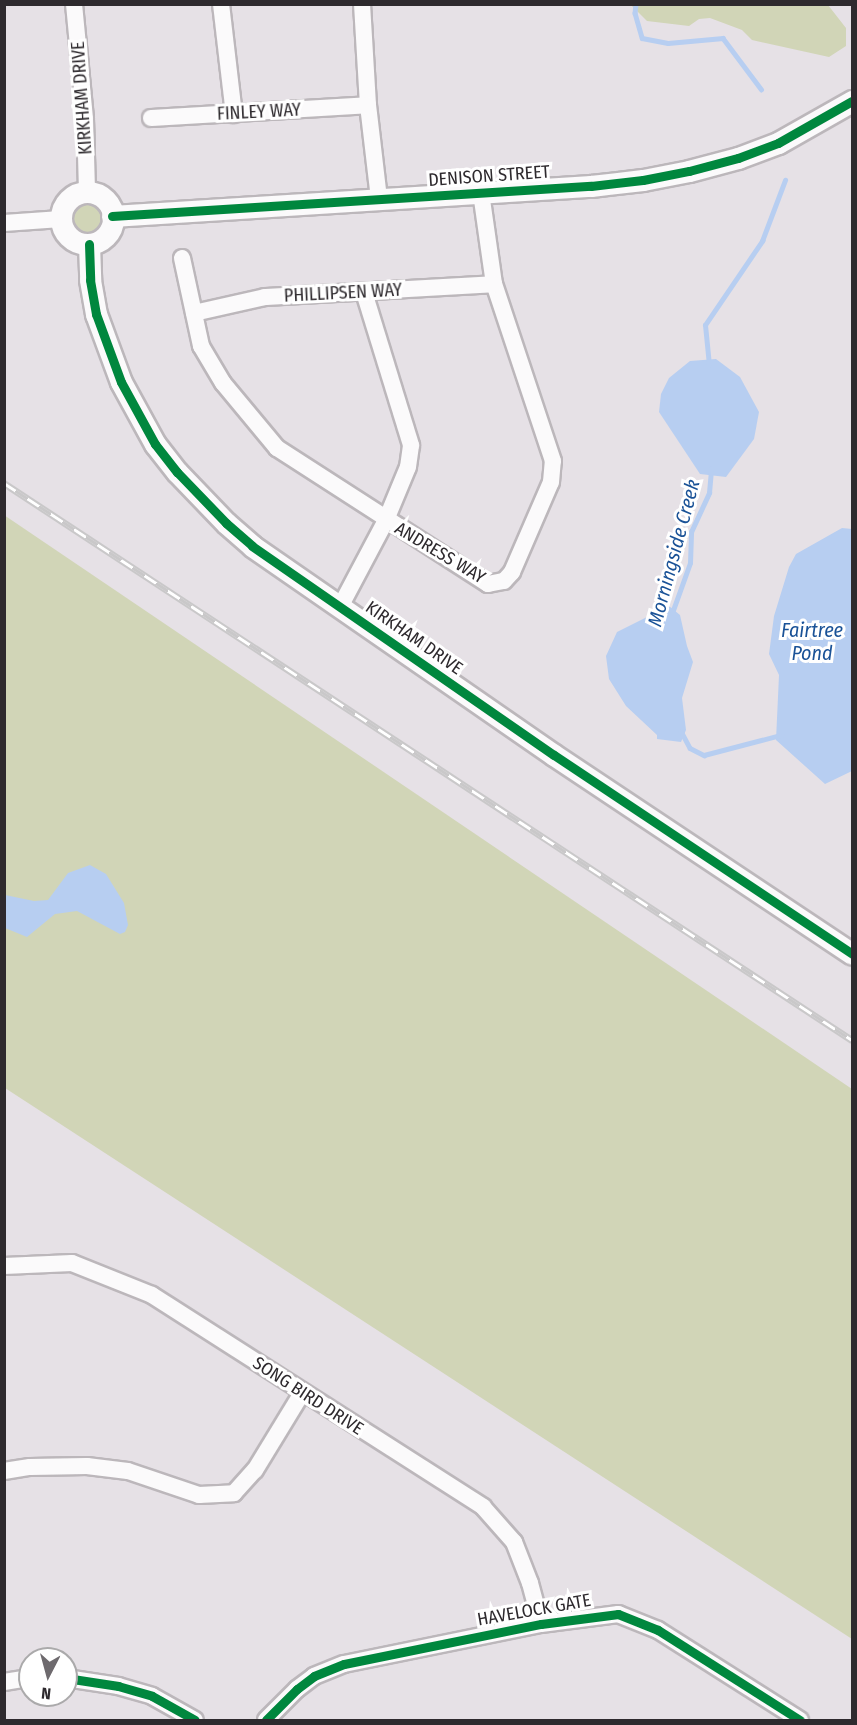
<!DOCTYPE html>
<html>
<head>
<meta charset="utf-8">
<style>
  body { margin:0 }
  #map { position:relative; width:857px; height:1725px; overflow:hidden; background:#e6e1e6; font-family:"Fira Sans Condensed",sans-serif }
  div>[style] { position:absolute }
  .green>* { inset:0; background:#d1d5b7 }
  .round { border-radius:50% }
  .water>* { inset:0; background:#b7cef1 }
  .stream>* { height:4.5px; margin:-2.25px; padding:0 2.25px; transform-origin:2.25px; border-radius:2.25px; background:#b7cef1 }
  .roads { filter:drop-shadow(2px 0 #bcb7bb) drop-shadow(-2px 0 #bcb7bb) drop-shadow(0 2px #bcb7bb) drop-shadow(0 -2px #bcb7bb) }
  .minor>* { height:16px; margin:-8px; padding:0 8px; transform-origin:8px; border-radius:8px; background:#fbfafb }
  .tertiary>* { height:21px; margin:-10.5px; padding:0 10.5px; transform-origin:10.5px; border-radius:10.5px; background:#fbfafb }
  .tertiary>.ring { margin:-10.5px; padding:0; box-sizing:content-box; background:none; border:21px solid #fbfafb; border-radius:50% }
  .rail>* { height:7px; margin-top:-3.5px; transform-origin:0; background:repeating-linear-gradient(90deg,#fff 0 14px,#c9c8c9 0 28px); box-sizing:border-box; border-block:2px solid #c9c8c9 }
  .cycleway>* { height:9px; margin:-4.5px; padding:0 4.5px; transform-origin:4.5px; border-radius:4.5px; background:#00873e }
  span { translate:-50% -50%; white-space:nowrap; text-align:center; line-height:1.15; -webkit-text-stroke:6px #fff; paint-order:stroke }
  .street-label { font-size:18px; color:#2e2a2e }
  .water-label { font-size:20px; color:#1a5297; font-style:italic }
  .frame { position:absolute; inset:0; border:6px solid #2e2a2e; pointer-events:none }
  .north { position:absolute; left:18px; top:1647px; width:60px; height:60px; box-sizing:border-box; background:#fff; border:2px solid #abaaab; border-radius:50%; rotate:186deg; font-size:16px; font-weight:700; line-height:24px; text-align:center; color:#2e2a2e }
  .north::after { content:''; display:block; margin:auto; width:21px; height:27px; background:#6e6a6e; clip-path:polygon(50% 0,100% 100%,50% 72%,0 100%) }
</style>
</head>
<body>
<div id="map">
  <div class="green">
    <i style="clip-path:polygon(631px 5px,828px 5px,846px 28px,846px 46px,829px 57px,752px 40px,742px 30px,710px 18px,699px 19px,689px 26px,647px 21px)"></i>
    <i class="round" style="left:71px;top:202px;width:32px;height:32px"></i>
    <i style="clip-path:polygon(4px 515px,852px 1089px,852px 1639px,5px 1088px)"></i>
  </div>
  <div class="water">
    <i style="clip-path:polygon(716px 359px,740px 377px,759px 412px,754px 439px,726px 477px,700px 474px,659px 412px,661px 394px,669px 378px,690px 361px)"></i>
    <i style="clip-path:polygon(842px 528px,852px 529px,852px 771px,825px 784px,776px 740px,779px 675px,769px 654px,774px 616px,789px 567px,796px 554px)"></i>
    <i style="clip-path:polygon(669px 606px,680px 615px,687px 646px,693px 662px,682px 698px,686px 730px,681px 742px,657px 739px,657px 735px,626px 706px,609px 679px,606px 656px,617px 632px)"></i>
    <i style="clip-path:polygon(90px 865px,106px 874px,124px 903px,128px 925px,125px 932px,120px 934px,77px 911px,55px 914px,27px 937px,5px 928px,5px 895px,34px 901px,48px 900px,68px 873px)"></i>
  </div>
  <div class="stream">
    <i style="left:636px;top:4px;width:9px;rotate:96deg"></i>
    <i style="left:635px;top:13px;width:26px;rotate:74deg"></i>
    <i style="left:642px;top:38px;width:26px;rotate:11deg"></i>
    <i style="left:668px;top:43px;width:55px;rotate:-5.2deg"></i>
    <i style="left:723px;top:38px;width:64px;rotate:53.3deg"></i>
    <i style="left:709px;top:365px;width:40px;rotate:-95.7deg"></i>
    <i style="left:705px;top:325px;width:102px;rotate:-55.8deg"></i>
    <i style="left:762px;top:241px;width:65px;rotate:-69.3deg"></i>
    <i style="left:672px;top:613px;width:53px;rotate:-70.2deg"></i>
    <i style="left:690px;top:563px;width:31px;rotate:-88deg"></i>
    <i style="left:691px;top:532px;width:43px;rotate:-65.2deg"></i>
    <i style="left:709px;top:493px;width:24px;rotate:-85deg"></i>
    <i style="left:681px;top:731px;width:19px;rotate:62deg"></i>
    <i style="left:690px;top:748px;width:16px;rotate:27deg"></i>
    <i style="left:704px;top:755px;width:80px;rotate:-14.6deg"></i>
  </div>
  <div class="roads">
    <div class="minor">
      <i style="left:74px;top:4px;width:116px;rotate:84.5deg"></i>
      <i style="left:85px;top:119px;width:73px;rotate:88.4deg"></i>
      <i style="left:221px;top:4px;width:111px;rotate:83.3deg"></i>
      <i style="left:362px;top:4px;width:101px;rotate:86.6deg"></i>
      <i style="left:368px;top:105px;width:95px;rotate:83.3deg"></i>
      <i style="left:151px;top:118px;width:217px;rotate:-3.4deg"></i>
      <i style="left:4px;top:223px;width:57px;rotate:-4deg"></i>
      <i style="left:182px;top:258px;width:90px;rotate:77.8deg"></i>
      <i style="left:201px;top:346px;width:43px;rotate:59.3deg"></i>
      <i style="left:223px;top:383px;width:85px;rotate:50.3deg"></i>
      <i style="left:277px;top:448px;width:251px;rotate:32.8deg"></i>
      <i style="left:488px;top:584px;width:16px;rotate:-11deg"></i>
      <i style="left:504px;top:581px;width:12px;rotate:-48deg"></i>
      <i style="left:512px;top:572px;width:98px;rotate:-66.6deg"></i>
      <i style="left:551px;top:482px;width:21px;rotate:-85deg"></i>
      <i style="left:553px;top:461px;width:187px;rotate:-108.4deg"></i>
      <i style="left:494px;top:284px;width:92px;rotate:-98.1deg"></i>
      <i style="left:194px;top:313px;width:73px;rotate:-12.7deg"></i>
      <i style="left:265px;top:297px;width:229px;rotate:-3.2deg"></i>
      <i style="left:340px;top:607px;width:98px;rotate:-62.1deg"></i>
      <i style="left:386px;top:520px;width:57px;rotate:-67.5deg"></i>
      <i style="left:408px;top:467px;width:22px;rotate:-82deg"></i>
      <i style="left:411px;top:445px;width:160px;rotate:-107.1deg"></i>
      <i style="left:4px;top:1266px;width:68px;rotate:-2.5deg"></i>
      <i style="left:72px;top:1263px;width:86px;rotate:21.8deg"></i>
      <i style="left:152px;top:1295px;width:393px;rotate:32.6deg"></i>
      <i style="left:483px;top:1507px;width:47px;rotate:48.5deg"></i>
      <i style="left:514px;top:1542px;width:44px;rotate:68.7deg"></i>
      <i style="left:530px;top:1583px;width:42px;rotate:75deg"></i>
      <i style="left:4px;top:1471px;width:26px;rotate:-9deg"></i>
      <i style="left:30px;top:1467px;width:57px;rotate:-1deg"></i>
      <i style="left:87px;top:1466px;width:41px;rotate:7deg"></i>
      <i style="left:128px;top:1471px;width:75px;rotate:18.7deg"></i>
      <i style="left:199px;top:1495px;width:35px;rotate:-3deg"></i>
      <i style="left:234px;top:1493px;width:31px;rotate:-48deg"></i>
      <i style="left:255px;top:1470px;width:90px;rotate:-58.6deg"></i>
      <i style="left:66px;top:1678px;width:53px;rotate:8.7deg"></i>
      <i style="left:118px;top:1686px;width:35px;rotate:16deg"></i>
      <i style="left:152px;top:1696px;width:49px;rotate:29.2deg"></i>
      <i style="left:4px;top:1682px;width:26px;rotate:-9deg"></i>
      <i style="left:266px;top:1720px;width:44px;rotate:-45deg"></i>
      <i style="left:297px;top:1689px;width:21px;rotate:-37deg"></i>
      <i style="left:314px;top:1676px;width:32px;rotate:-22deg"></i>
      <i style="left:344px;top:1664px;width:201px;rotate:-11.5deg"></i>
      <i style="left:541px;top:1624px;width:78px;rotate:-7.4deg"></i>
      <i style="left:618px;top:1614px;width:43px;rotate:21.8deg"></i>
      <i style="left:658px;top:1630px;width:168px;rotate:32.4deg"></i>
    </div>
    <div class="tertiary">
      <i class="ring" style="left:61px;top:192px;width:31px;height:31px"></i>
      <i style="left:112px;top:216px;width:480px;rotate:-3.6deg"></i>
      <i style="left:591px;top:186px;width:52px;rotate:-6.6deg"></i>
      <i style="left:643px;top:180px;width:47px;rotate:-11.1deg"></i>
      <i style="left:689px;top:171px;width:51px;rotate:-14.9deg"></i>
      <i style="left:738px;top:158px;width:43px;rotate:-20.6deg"></i>
      <i style="left:778px;top:143px;width:85px;rotate:-29.6deg"></i>
      <i style="left:89px;top:244px;width:36px;rotate:88deg"></i>
      <i style="left:90px;top:280px;width:35px;rotate:80deg"></i>
      <i style="left:96px;top:314px;width:72px;rotate:69.8deg"></i>
      <i style="left:121px;top:382px;width:71px;rotate:61.3deg"></i>
      <i style="left:155px;top:444px;width:36px;rotate:52deg"></i>
      <i style="left:177px;top:472px;width:71px;rotate:46.1deg"></i>
      <i style="left:226px;top:523px;width:35px;rotate:41deg"></i>
      <i style="left:252px;top:546px;width:367px;rotate:34.7deg"></i>
      <i style="left:554px;top:755px;width:358px;rotate:33.7deg"></i>
    </div>
  </div>
  <div class="rail">
    <i style="left:4px;top:483px;width:1015px;rotate:33.3deg"></i>
  </div>
  <div class="cycleway">
    <i style="left:112px;top:216px;width:480px;rotate:-3.6deg"></i>
    <i style="left:591px;top:186px;width:52px;rotate:-6.6deg"></i>
    <i style="left:643px;top:180px;width:47px;rotate:-11.1deg"></i>
    <i style="left:689px;top:171px;width:51px;rotate:-14.9deg"></i>
    <i style="left:738px;top:158px;width:43px;rotate:-20.6deg"></i>
    <i style="left:778px;top:143px;width:85px;rotate:-29.6deg"></i>
    <i style="left:89px;top:244px;width:36px;rotate:88deg"></i>
    <i style="left:90px;top:280px;width:35px;rotate:80deg"></i>
    <i style="left:96px;top:314px;width:72px;rotate:69.8deg"></i>
    <i style="left:121px;top:382px;width:71px;rotate:61.3deg"></i>
    <i style="left:155px;top:444px;width:36px;rotate:52deg"></i>
    <i style="left:177px;top:472px;width:71px;rotate:46.1deg"></i>
    <i style="left:226px;top:523px;width:35px;rotate:41deg"></i>
    <i style="left:252px;top:546px;width:367px;rotate:34.7deg"></i>
    <i style="left:554px;top:755px;width:358px;rotate:33.7deg"></i>
    <i style="left:66px;top:1678px;width:53px;rotate:8.7deg"></i>
    <i style="left:118px;top:1686px;width:35px;rotate:16deg"></i>
    <i style="left:152px;top:1696px;width:49px;rotate:29.2deg"></i>
    <i style="left:266px;top:1720px;width:44px;rotate:-45deg"></i>
    <i style="left:297px;top:1689px;width:21px;rotate:-37deg"></i>
    <i style="left:314px;top:1676px;width:32px;rotate:-22deg"></i>
    <i style="left:344px;top:1664px;width:201px;rotate:-11.5deg"></i>
    <i style="left:541px;top:1624px;width:78px;rotate:-7.4deg"></i>
    <i style="left:618px;top:1614px;width:43px;rotate:21.8deg"></i>
    <i style="left:658px;top:1630px;width:168px;rotate:32.4deg"></i>
  </div>
  <div class="street-label">
    <span style="left:82px;top:98px;rotate:-94deg">KIRKHAM DRIVE</span>
    <span style="left:259px;top:112px;rotate:-3deg">FINLEY WAY</span>
    <span style="left:489px;top:176px;rotate:-4deg">DENISON STREET</span>
    <span style="left:343px;top:293px;rotate:-3deg">PHILLIPSEN WAY</span>
    <span style="left:440px;top:553px;rotate:31deg">ANDRESS WAY</span>
    <span style="left:414px;top:638px;rotate:35deg">KIRKHAM DRIVE</span>
    <span style="left:308px;top:1396px;rotate:33deg">SONG BIRD DRIVE</span>
    <span style="left:534px;top:1610px;rotate:-10deg">HAVELOCK GATE</span>
  </div>
  <div class="water-label">
    <span style="left:674px;top:553px;rotate:-75deg">Morningside Creek</span>
    <span style="left:812px;top:642px">Fairtree<br>Pond</span>
  </div>
  <div class="frame"></div>
  <div class="north">N</div>
</div>
</body>
</html>
